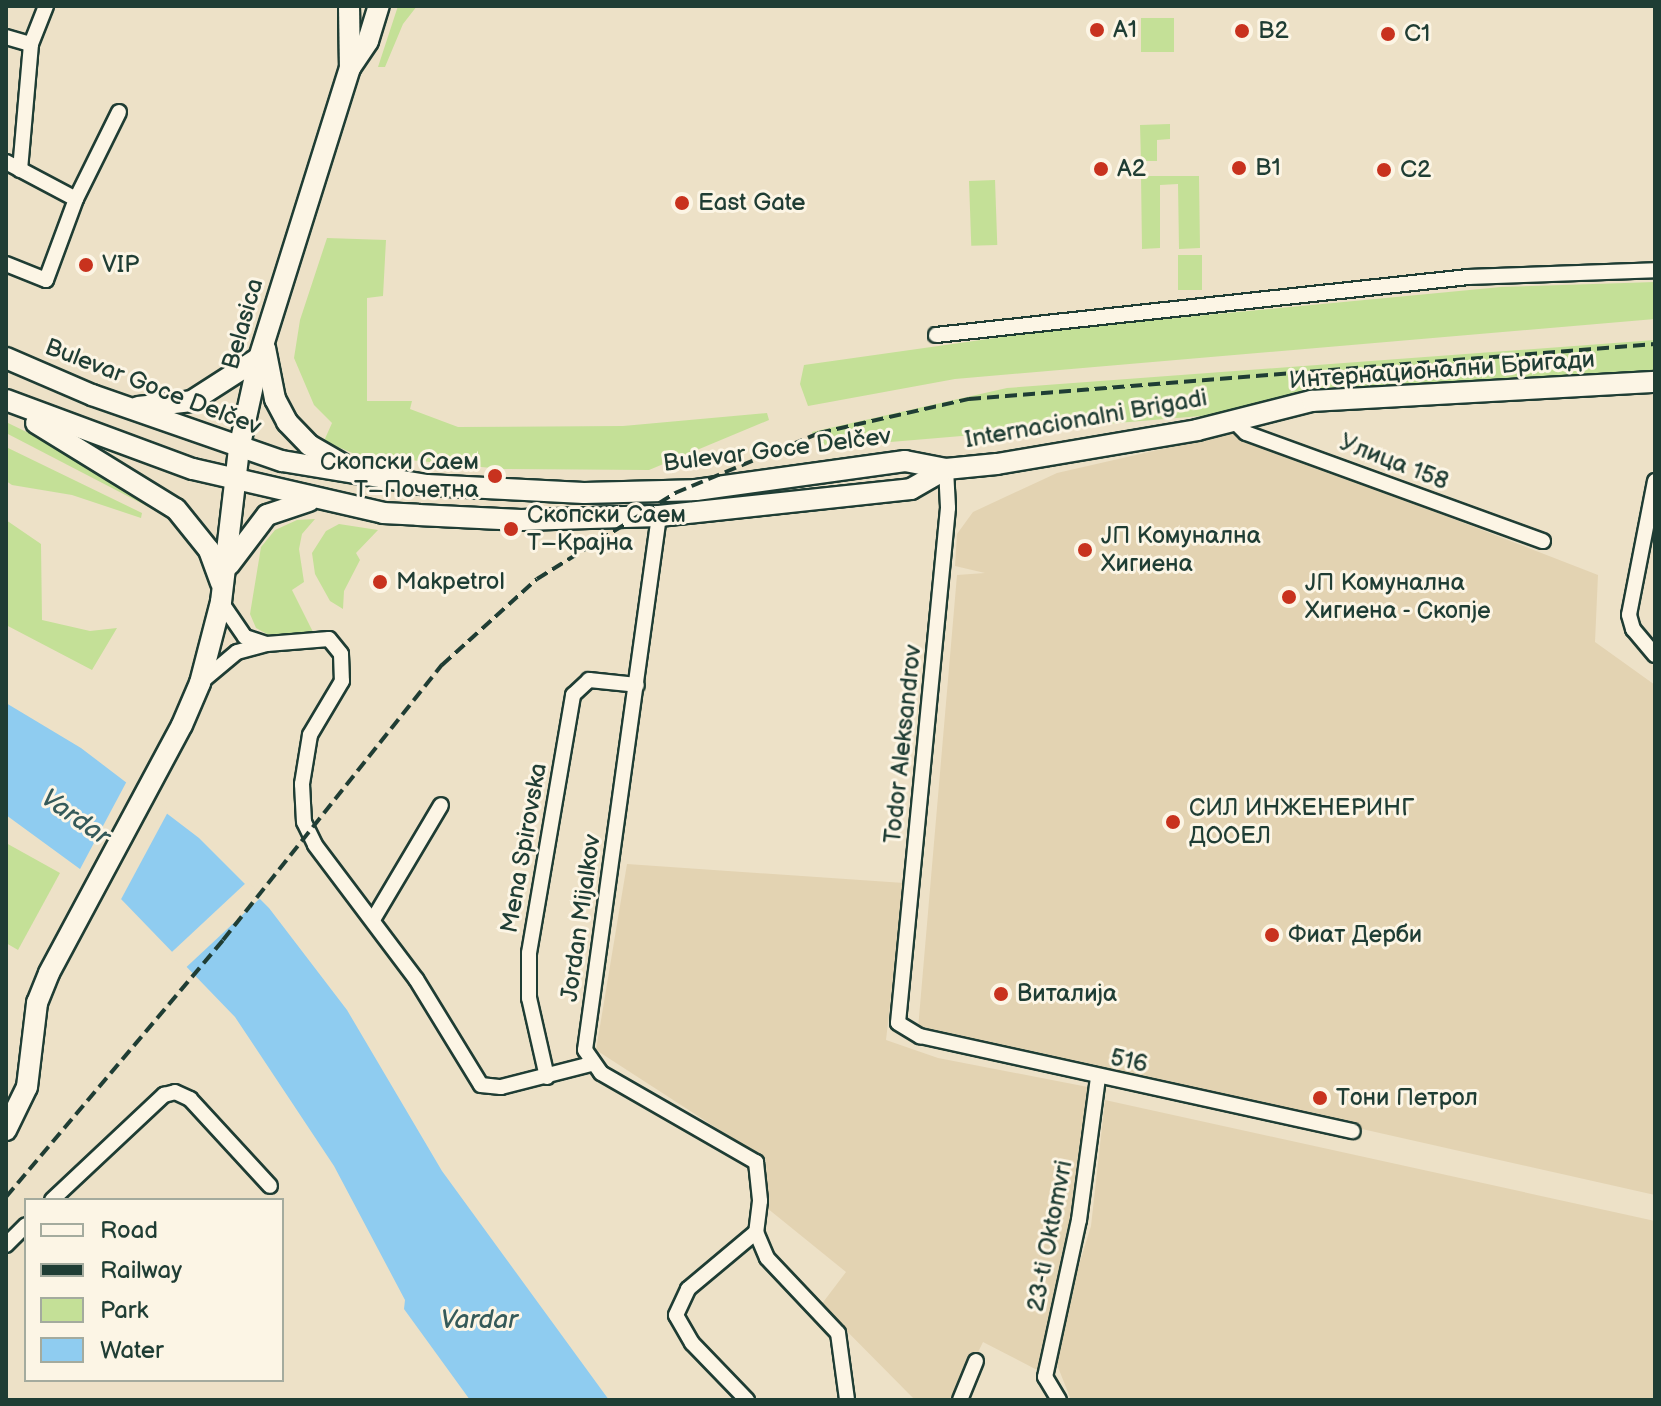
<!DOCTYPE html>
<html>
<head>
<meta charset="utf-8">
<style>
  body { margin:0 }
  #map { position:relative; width:1661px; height:1406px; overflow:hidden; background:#ede1c7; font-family:"Balsamiq Sans",sans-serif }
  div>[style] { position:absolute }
  .built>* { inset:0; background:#e3d3b2 }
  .green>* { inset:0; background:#c4e097; transform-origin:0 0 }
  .water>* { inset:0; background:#8fccf0 }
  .pier>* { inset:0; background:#ede1c7; transform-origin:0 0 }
  .roads { filter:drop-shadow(2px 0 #1f3d34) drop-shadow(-2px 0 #1f3d34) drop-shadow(0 2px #1f3d34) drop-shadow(0 -2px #1f3d34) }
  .street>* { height:14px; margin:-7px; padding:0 7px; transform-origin:7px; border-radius:7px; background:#fcf5e5 }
  .secondary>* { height:20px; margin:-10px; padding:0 10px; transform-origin:10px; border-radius:10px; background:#fcf5e5 }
  .rail>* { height:4px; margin-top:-2px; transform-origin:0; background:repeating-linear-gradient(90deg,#1f3d34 0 12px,transparent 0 18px) }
  .dots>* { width:22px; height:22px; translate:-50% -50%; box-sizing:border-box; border:4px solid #fcf5e5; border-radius:50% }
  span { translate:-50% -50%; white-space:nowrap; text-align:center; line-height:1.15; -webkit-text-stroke:6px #fcf5e5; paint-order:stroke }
  .poi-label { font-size:24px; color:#1f3d34 }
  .left { translate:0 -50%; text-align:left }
  .right { translate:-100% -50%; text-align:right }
  .street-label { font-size:24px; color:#1f3d34 }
  .water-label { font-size:26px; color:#355a5a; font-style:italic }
  .frame { position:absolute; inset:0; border:8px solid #1f3d34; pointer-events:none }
  .legend { position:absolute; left:24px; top:1198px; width:260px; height:184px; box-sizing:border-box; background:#fcf5e5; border:2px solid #a4ab9e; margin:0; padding:10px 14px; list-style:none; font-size:24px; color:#1f3d34 }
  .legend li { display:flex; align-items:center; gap:16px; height:40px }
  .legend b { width:40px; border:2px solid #a4ab9e }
</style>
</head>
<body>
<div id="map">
  <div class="built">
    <i style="clip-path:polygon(1232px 433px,1598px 575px,1595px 642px,1655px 685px,1655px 1195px,918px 1029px,957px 575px,985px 573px,955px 566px,957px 534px,973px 512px,1057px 473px)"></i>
    <i style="clip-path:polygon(627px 864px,904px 883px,886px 1040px,938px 1058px,1093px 1088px,1075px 1218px,1041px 1372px,983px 1342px,955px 1400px,915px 1400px,821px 1305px,846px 1272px,767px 1208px,766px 1160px,596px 1050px)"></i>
    <i style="clip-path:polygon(1105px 1100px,1655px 1221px,1655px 1400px,1071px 1400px,1052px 1352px,1091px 1226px)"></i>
  </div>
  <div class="green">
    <i style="clip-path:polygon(398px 6px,417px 6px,403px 24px,385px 67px,378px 67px)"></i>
    <i style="left:1141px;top:18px;width:33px;height:34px"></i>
    <i style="clip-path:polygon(1170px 124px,1170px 139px,1157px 140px,1157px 161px,1141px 161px,1140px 125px)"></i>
    <i style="clip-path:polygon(1141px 176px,1199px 176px,1200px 248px,1179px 249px,1178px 184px,1160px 185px,1160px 248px,1142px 249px)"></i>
    <i style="left:995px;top:180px;width:65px;height:26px;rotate:88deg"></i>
    <i style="clip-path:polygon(327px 238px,386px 240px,383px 296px,367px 298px,367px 401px,412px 401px,410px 409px,458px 427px,623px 426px,767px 413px,769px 420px,649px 470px,502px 469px,357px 455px,324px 441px,332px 423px,314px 405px,294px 358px,300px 320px)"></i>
    <i style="left:1178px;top:255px;width:24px;height:35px"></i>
    <i style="clip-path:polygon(1655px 282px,1655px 319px,955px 379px,808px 406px,800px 384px,804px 365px,1059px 329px,1501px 287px)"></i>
    <i style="clip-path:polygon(1655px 340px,1655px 378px,831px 447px,816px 441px,812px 432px,1007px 388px)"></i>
    <i style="clip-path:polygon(6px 422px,90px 463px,169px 511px,164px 515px,6px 433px)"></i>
    <i style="clip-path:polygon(6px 447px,142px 513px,141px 518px,72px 495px,12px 485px,6px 481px)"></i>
    <i style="clip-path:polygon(315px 519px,302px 534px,299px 549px,304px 582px,292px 590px,313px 632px,269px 635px,256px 628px,250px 614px,261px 547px,275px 530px,297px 520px)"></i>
    <i style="clip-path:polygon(6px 520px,41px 544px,42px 620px,90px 631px,117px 628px,92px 670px,6px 625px)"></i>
    <i style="clip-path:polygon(339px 524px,378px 530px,356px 553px,360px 560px,344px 591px,343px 609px,330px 601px,315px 574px,312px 553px,326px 531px)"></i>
    <i style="clip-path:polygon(6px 843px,60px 873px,18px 950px,6px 943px)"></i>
  </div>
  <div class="water">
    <i style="clip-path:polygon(6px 703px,81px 748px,199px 838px,269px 908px,347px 1010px,442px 1171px,609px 1400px,470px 1400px,404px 1309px,405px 1300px,334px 1166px,235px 1017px,121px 899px,6px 815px)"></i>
  </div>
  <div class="pier">
    <i style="clip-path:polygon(128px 779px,169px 810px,119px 903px,79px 871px)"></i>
    <i style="left:248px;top:881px;width:21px;height:107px;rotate:47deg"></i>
  </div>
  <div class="roads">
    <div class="street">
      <i style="left:6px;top:37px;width:26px;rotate:16deg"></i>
      <i style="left:6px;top:162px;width:79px;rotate:27.9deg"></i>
      <i style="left:20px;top:170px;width:126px;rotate:-85deg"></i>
      <i style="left:31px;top:44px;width:41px;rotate:-68.5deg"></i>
      <i style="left:6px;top:264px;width:43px;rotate:21.8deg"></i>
      <i style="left:46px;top:280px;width:86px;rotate:-69.7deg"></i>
      <i style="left:76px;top:199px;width:97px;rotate:-63.7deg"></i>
      <i style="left:936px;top:335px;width:535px;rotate:-6.22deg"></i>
      <i style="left:1468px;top:277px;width:187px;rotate:-2.1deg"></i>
      <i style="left:1233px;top:420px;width:18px;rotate:45deg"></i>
      <i style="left:1246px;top:433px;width:316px;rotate:20deg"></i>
      <i style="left:946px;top:469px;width:39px;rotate:87deg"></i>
      <i style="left:948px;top:508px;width:517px;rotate:95.55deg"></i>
      <i style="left:898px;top:1023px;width:26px;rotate:31deg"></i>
      <i style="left:920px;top:1036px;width:443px;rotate:12.4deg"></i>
      <i style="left:1655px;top:481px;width:136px;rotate:101deg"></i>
      <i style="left:1629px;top:615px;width:15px;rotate:74deg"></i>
      <i style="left:1633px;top:629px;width:34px;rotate:50deg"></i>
      <i style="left:659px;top:516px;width:539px;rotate:97.89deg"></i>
      <i style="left:585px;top:1050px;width:28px;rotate:55deg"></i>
      <i style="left:601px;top:1073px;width:179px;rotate:29.9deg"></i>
      <i style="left:756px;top:1162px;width:39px;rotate:84deg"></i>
      <i style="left:760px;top:1201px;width:31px;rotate:97deg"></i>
      <i style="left:221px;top:602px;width:42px;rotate:55.6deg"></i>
      <i style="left:245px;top:637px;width:23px;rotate:18deg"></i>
      <i style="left:267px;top:644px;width:62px;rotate:-4.6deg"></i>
      <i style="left:329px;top:639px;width:19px;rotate:51deg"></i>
      <i style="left:341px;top:654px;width:27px;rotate:88deg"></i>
      <i style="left:342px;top:681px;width:63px;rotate:120.7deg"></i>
      <i style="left:310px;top:735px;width:50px;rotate:99.3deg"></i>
      <i style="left:302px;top:784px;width:38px;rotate:87deg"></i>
      <i style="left:304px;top:822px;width:25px;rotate:64deg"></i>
      <i style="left:315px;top:845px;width:168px;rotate:53deg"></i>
      <i style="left:416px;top:979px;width:124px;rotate:58.5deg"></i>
      <i style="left:481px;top:1085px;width:20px;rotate:6deg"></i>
      <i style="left:501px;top:1087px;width:93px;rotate:-14.3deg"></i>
      <i style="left:200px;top:683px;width:48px;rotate:-40deg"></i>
      <i style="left:237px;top:652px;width:27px;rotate:-15deg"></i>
      <i style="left:374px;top:918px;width:131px;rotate:-59.3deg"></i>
      <i style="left:547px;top:1077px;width:81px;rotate:-102.8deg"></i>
      <i style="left:529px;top:998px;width:45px;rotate:-90deg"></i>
      <i style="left:529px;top:953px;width:262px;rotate:-80.3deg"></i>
      <i style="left:573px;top:695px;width:22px;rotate:-43deg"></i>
      <i style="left:589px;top:680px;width:48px;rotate:5.9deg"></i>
      <i style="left:52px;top:1200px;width:154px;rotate:-43.2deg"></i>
      <i style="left:164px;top:1095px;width:11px;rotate:-15deg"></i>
      <i style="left:175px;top:1092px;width:17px;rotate:25deg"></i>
      <i style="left:190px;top:1099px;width:118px;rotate:47.4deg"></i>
      <i style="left:756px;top:1232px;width:28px;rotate:67deg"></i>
      <i style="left:767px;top:1258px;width:103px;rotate:46.6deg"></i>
      <i style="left:838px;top:1333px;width:68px;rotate:82.3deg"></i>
      <i style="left:6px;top:1245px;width:28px;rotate:-45deg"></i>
      <i style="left:747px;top:1400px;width:79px;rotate:-134deg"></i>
      <i style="left:692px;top:1343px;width:32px;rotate:-120deg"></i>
      <i style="left:676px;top:1315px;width:29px;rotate:-65deg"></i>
      <i style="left:688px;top:1289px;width:89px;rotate:-40deg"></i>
      <i style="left:960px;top:1400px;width:42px;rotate:-67.7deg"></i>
      <i style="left:1059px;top:1400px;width:27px;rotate:-121deg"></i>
      <i style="left:1045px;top:1377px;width:161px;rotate:-77.8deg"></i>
      <i style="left:1079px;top:1220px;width:144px;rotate:-82.4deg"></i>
    </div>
    <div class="secondary">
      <i style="left:349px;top:6px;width:62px;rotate:89.1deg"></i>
      <i style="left:265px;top:348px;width:52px;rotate:78.9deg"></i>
      <i style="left:275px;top:399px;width:26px;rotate:62deg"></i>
      <i style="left:287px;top:422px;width:32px;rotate:46deg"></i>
      <i style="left:309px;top:445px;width:38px;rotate:30deg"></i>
      <i style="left:6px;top:358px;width:94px;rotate:23.3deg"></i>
      <i style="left:92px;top:395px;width:201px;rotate:19.2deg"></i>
      <i style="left:282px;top:461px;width:147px;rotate:9.4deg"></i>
      <i style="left:427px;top:485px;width:157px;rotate:2.9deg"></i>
      <i style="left:584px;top:493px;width:112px;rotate:-1.5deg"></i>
      <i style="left:696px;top:490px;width:211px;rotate:-7.9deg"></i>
      <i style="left:905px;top:461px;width:42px;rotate:11deg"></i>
      <i style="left:946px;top:469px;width:51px;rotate:-5.6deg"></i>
      <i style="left:997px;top:464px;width:203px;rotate:-9.6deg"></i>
      <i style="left:1197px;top:430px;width:119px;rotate:-14.2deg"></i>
      <i style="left:1312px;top:401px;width:344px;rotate:-3.2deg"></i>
      <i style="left:6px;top:400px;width:199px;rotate:20.3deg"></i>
      <i style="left:193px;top:469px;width:195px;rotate:13deg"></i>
      <i style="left:383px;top:513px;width:35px;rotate:3deg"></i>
      <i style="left:418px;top:515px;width:103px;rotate:2.8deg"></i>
      <i style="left:521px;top:520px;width:138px;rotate:-1.7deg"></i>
      <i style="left:659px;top:516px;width:253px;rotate:-6.1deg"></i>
      <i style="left:911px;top:489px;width:40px;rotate:-29.7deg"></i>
      <i style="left:138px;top:407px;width:54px;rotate:-6.3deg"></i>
      <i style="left:192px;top:401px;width:80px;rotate:-32.7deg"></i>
      <i style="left:36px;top:423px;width:164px;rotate:31.6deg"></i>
      <i style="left:176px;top:509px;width:53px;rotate:51.2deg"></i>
      <i style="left:209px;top:550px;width:35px;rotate:70deg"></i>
      <i style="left:229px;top:565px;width:63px;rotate:-52.8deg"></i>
      <i style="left:267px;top:515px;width:44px;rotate:-18.4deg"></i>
      <i style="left:6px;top:1130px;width:48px;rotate:-64deg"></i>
      <i style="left:27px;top:1087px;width:85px;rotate:-83.2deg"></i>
      <i style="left:37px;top:1003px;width:32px;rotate:-68deg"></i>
      <i style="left:49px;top:973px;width:281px;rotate:-61.8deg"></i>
      <i style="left:182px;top:725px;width:46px;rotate:-66.8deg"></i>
      <i style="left:200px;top:683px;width:84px;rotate:-75.5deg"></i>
      <i style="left:221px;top:602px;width:154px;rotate:-83.3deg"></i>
      <i style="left:239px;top:449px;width:93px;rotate:-77.6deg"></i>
      <i style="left:259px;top:358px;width:304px;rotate:-72.6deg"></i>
      <i style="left:350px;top:68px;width:32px;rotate:-56deg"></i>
      <i style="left:368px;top:41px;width:37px;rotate:-73deg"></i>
    </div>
  </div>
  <div class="rail">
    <i style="left:6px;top:1197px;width:336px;rotate:-49.8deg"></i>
    <i style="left:223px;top:940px;width:352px;rotate:-51.5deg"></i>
    <i style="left:442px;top:665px;width:128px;rotate:-42.2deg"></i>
    <i style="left:537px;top:579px;width:163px;rotate:-31.9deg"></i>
    <i style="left:675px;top:493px;width:156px;rotate:-22.6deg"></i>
    <i style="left:819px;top:433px;width:154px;rotate:-12.8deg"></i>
    <i style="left:969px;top:399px;width:688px;rotate:-4.58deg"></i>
  </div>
  <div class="dots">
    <i style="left:1097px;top:30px;background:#c8321e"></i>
    <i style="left:1242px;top:31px;background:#c8321e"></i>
    <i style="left:1388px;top:34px;background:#c8321e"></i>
    <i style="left:1239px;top:168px;background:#c8321e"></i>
    <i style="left:1101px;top:169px;background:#c8321e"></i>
    <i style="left:1384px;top:170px;background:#c8321e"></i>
    <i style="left:682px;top:203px;background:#c8321e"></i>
    <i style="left:86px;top:265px;background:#c8321e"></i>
    <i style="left:495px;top:476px;background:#c8321e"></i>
    <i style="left:511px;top:529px;background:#c8321e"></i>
    <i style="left:1085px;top:550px;background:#c8321e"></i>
    <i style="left:380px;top:582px;background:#c8321e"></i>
    <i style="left:1289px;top:597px;background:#c8321e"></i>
    <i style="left:1173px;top:822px;background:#c8321e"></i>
    <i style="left:1272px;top:935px;background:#c8321e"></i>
    <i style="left:1001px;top:994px;background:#c8321e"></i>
    <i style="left:1320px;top:1098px;background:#c8321e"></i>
  </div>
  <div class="poi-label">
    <span class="left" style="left:1113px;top:30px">A1</span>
    <span class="left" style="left:1258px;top:31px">B2</span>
    <span class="left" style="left:1404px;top:34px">C1</span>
    <span class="left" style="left:1255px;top:168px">B1</span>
    <span class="left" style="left:1117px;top:169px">A2</span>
    <span class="left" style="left:1400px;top:170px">C2</span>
    <span class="left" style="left:698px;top:203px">East Gate</span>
    <span class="left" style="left:102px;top:265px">VIP</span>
    <span class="right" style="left:479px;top:476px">Скопски Саем<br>Т–Почетна</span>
    <span class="left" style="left:527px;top:529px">Скопски Саем<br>Т–Крајна</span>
    <span class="left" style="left:1101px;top:550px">ЈП Комунална<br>Хигиена</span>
    <span class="left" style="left:396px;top:582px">Makpetrol</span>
    <span class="left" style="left:1305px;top:597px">ЈП Комунална<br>Хигиена - Скопје</span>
    <span class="left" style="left:1189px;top:822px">СИЛ ИНЖЕНЕРИНГ<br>ДООЕЛ</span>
    <span class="left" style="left:1288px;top:935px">Фиат Дерби</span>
    <span class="left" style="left:1017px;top:994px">Виталија</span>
    <span class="left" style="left:1336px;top:1098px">Тони Петрол</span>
  </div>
  <div class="street-label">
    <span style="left:243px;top:324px;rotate:-74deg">Belasica</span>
    <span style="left:1442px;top:370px;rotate:-4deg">Интернационални Бригади</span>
    <span style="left:153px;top:387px;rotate:21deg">Bulevar Goce Delčev</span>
    <span style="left:1086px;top:419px;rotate:-10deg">Internacionalni Brigadi</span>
    <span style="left:777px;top:450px;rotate:-7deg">Bulevar Goce Delčev</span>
    <span style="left:1394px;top:462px;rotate:21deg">Улица 158</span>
    <span style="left:903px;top:744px;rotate:-84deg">Todor Aleksandrov</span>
    <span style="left:524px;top:848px;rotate:-80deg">Mena Spirovska</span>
    <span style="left:581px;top:918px;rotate:-82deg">Jordan Mijalkov</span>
    <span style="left:1129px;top:1061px;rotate:13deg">516</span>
    <span style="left:1050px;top:1236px;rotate:-79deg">23-ti Oktomvri</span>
  </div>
  <div class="water-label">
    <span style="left:75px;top:818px;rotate:35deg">Vardar</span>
    <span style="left:479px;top:1321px">Vardar</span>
  </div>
  <div class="frame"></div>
  <ul class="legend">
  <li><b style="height:10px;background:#fcf5e5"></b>Road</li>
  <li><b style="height:10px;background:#1f3d34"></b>Railway</li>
  <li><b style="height:22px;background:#c4e097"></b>Park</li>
  <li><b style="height:22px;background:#8fccf0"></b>Water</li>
  </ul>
</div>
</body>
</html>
